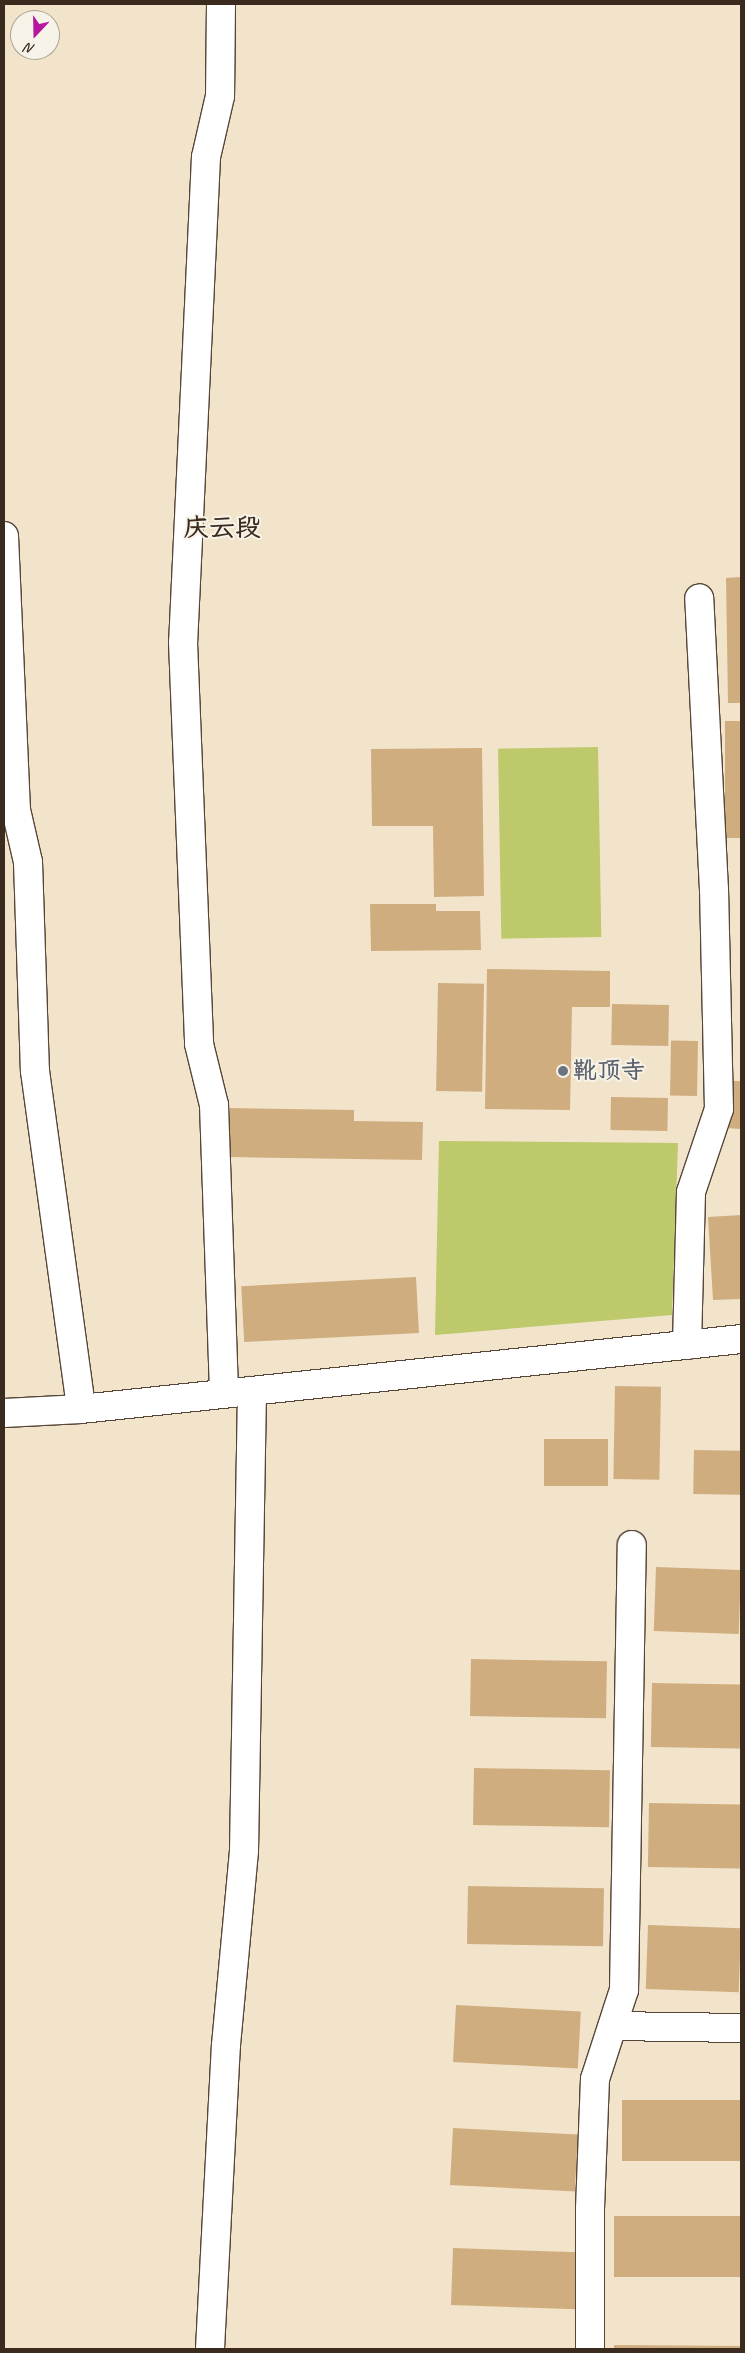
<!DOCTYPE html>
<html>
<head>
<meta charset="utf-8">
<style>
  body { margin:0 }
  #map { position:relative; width:745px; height:2353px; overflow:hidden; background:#f1e4ca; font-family:Caveat,"LXGW WenKai TC",sans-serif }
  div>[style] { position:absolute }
  .green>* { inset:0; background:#bdc96a; transform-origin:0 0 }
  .building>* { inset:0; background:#d0ad7f; transform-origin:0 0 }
  .roads { filter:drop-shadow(1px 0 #564638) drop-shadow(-1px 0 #564638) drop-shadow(0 1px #564638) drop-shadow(0 -1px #564638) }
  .minor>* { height:28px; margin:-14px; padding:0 14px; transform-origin:14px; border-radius:14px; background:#fff }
  .dots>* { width:14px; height:14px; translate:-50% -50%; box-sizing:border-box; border:2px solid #f7f3e8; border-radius:50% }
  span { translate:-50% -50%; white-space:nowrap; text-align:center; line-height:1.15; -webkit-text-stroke:4px #f7f3e8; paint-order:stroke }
  .worship-label { font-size:24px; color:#5b616d; font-weight:700 }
  .left { translate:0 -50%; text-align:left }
  .quarter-label { font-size:26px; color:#3b2a1e; font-weight:700 }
  .frame { position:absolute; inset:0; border:5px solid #3b2a1e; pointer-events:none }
  .north { position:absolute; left:10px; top:10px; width:50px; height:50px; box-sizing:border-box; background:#f7f3e8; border:1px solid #aca397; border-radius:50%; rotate:201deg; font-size:14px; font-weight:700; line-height:20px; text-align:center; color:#3b2a1e }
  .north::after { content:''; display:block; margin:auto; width:18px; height:22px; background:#b5179e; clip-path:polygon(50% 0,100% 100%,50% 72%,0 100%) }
</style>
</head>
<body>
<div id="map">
  <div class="green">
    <i style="left:598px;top:747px;width:190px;height:100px;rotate:89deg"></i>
    <i style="clip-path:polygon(439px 1141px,678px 1143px,672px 1315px,435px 1335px)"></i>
  </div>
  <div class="building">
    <i style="clip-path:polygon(741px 577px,741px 703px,728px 703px,726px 578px)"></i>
    <i style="left:725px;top:721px;width:16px;height:117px"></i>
    <i style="clip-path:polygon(482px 748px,484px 896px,434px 897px,433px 826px,372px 826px,371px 749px)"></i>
    <i style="clip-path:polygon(370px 904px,436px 904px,436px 911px,480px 911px,481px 950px,371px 951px)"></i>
    <i style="clip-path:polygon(487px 969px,610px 971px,610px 1007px,572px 1007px,570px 1110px,485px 1109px)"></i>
    <i style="left:438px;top:983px;width:46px;height:108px;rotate:1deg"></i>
    <i style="left:612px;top:1004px;width:57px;height:41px;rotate:1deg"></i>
    <i style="left:698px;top:1041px;width:55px;height:27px;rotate:91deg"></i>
    <i style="clip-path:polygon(729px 1081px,741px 1081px,741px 1129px,726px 1128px)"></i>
    <i style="left:611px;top:1097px;width:57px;height:33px;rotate:1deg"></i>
    <i style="clip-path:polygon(230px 1108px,354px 1110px,354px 1121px,423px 1122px,422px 1160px,229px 1157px)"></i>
    <i style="clip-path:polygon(741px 1215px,741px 1299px,713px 1300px,708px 1217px)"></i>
    <i style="left:416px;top:1277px;width:56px;height:175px;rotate:87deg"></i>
    <i style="left:615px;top:1386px;width:46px;height:93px;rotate:1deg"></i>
    <i style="left:544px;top:1439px;width:64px;height:47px"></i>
    <i style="left:694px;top:1450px;width:47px;height:44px;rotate:1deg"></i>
    <i style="left:656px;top:1567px;width:85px;height:64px;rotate:2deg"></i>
    <i style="left:471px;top:1659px;width:136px;height:57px;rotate:1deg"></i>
    <i style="left:652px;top:1683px;width:89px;height:64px;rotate:1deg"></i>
    <i style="left:474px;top:1768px;width:136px;height:57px;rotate:1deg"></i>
    <i style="left:649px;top:1803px;width:92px;height:64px;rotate:1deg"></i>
    <i style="left:468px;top:1886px;width:136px;height:58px;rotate:1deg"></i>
    <i style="left:648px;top:1925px;width:93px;height:64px;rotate:2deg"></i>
    <i style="left:456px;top:2005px;width:125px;height:57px;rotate:3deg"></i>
    <i style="left:622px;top:2100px;width:119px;height:61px"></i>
    <i style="left:453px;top:2128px;width:125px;height:57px;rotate:3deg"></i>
    <i style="left:614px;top:2216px;width:127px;height:61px"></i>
    <i style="left:453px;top:2248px;width:125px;height:57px;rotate:2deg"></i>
    <i style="clip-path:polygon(614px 2345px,741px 2346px,741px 2349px,614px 2349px)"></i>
  </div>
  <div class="roads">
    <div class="minor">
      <i style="left:221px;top:4px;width:92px;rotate:90.6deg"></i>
      <i style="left:220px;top:96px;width:63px;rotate:102.9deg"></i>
      <i style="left:206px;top:157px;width:486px;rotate:92.7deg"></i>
      <i style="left:183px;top:642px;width:402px;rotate:87.7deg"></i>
      <i style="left:199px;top:1044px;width:63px;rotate:76.2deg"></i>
      <i style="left:214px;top:1105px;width:289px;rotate:88deg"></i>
      <i style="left:4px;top:536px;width:274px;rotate:87.5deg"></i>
      <i style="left:16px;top:810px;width:53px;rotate:77deg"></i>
      <i style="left:28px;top:862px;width:209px;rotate:88.1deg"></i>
      <i style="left:35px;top:1071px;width:341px;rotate:82.2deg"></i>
      <i style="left:687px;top:1345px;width:153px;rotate:-88.5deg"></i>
      <i style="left:691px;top:1192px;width:88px;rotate:-71.4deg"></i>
      <i style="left:719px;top:1109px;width:219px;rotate:-91.3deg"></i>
      <i style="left:714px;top:890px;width:292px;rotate:-92.9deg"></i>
      <i style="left:4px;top:1413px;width:77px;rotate:-3deg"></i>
      <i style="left:81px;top:1409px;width:664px;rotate:-6.05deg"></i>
      <i style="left:613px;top:2026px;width:128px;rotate:0.9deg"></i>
      <i style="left:210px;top:2349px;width:304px;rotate:-87deg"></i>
      <i style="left:226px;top:2045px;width:196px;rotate:-84.7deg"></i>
      <i style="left:244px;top:1850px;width:459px;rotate:-89deg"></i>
      <i style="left:590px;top:2349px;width:140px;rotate:-90deg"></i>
      <i style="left:590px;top:2209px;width:130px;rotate:-87.8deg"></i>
      <i style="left:595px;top:2079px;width:94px;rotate:-72deg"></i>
      <i style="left:624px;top:1990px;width:445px;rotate:-89deg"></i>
    </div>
  </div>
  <div class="dots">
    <i style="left:563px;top:1071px;background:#6b7280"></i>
  </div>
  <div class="worship-label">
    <span class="left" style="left:573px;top:1071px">靴顶寺</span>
  </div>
  <div class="quarter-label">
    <span style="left:222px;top:528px">庆云段</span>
  </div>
  <div class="frame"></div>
  <div class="north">N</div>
</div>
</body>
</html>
